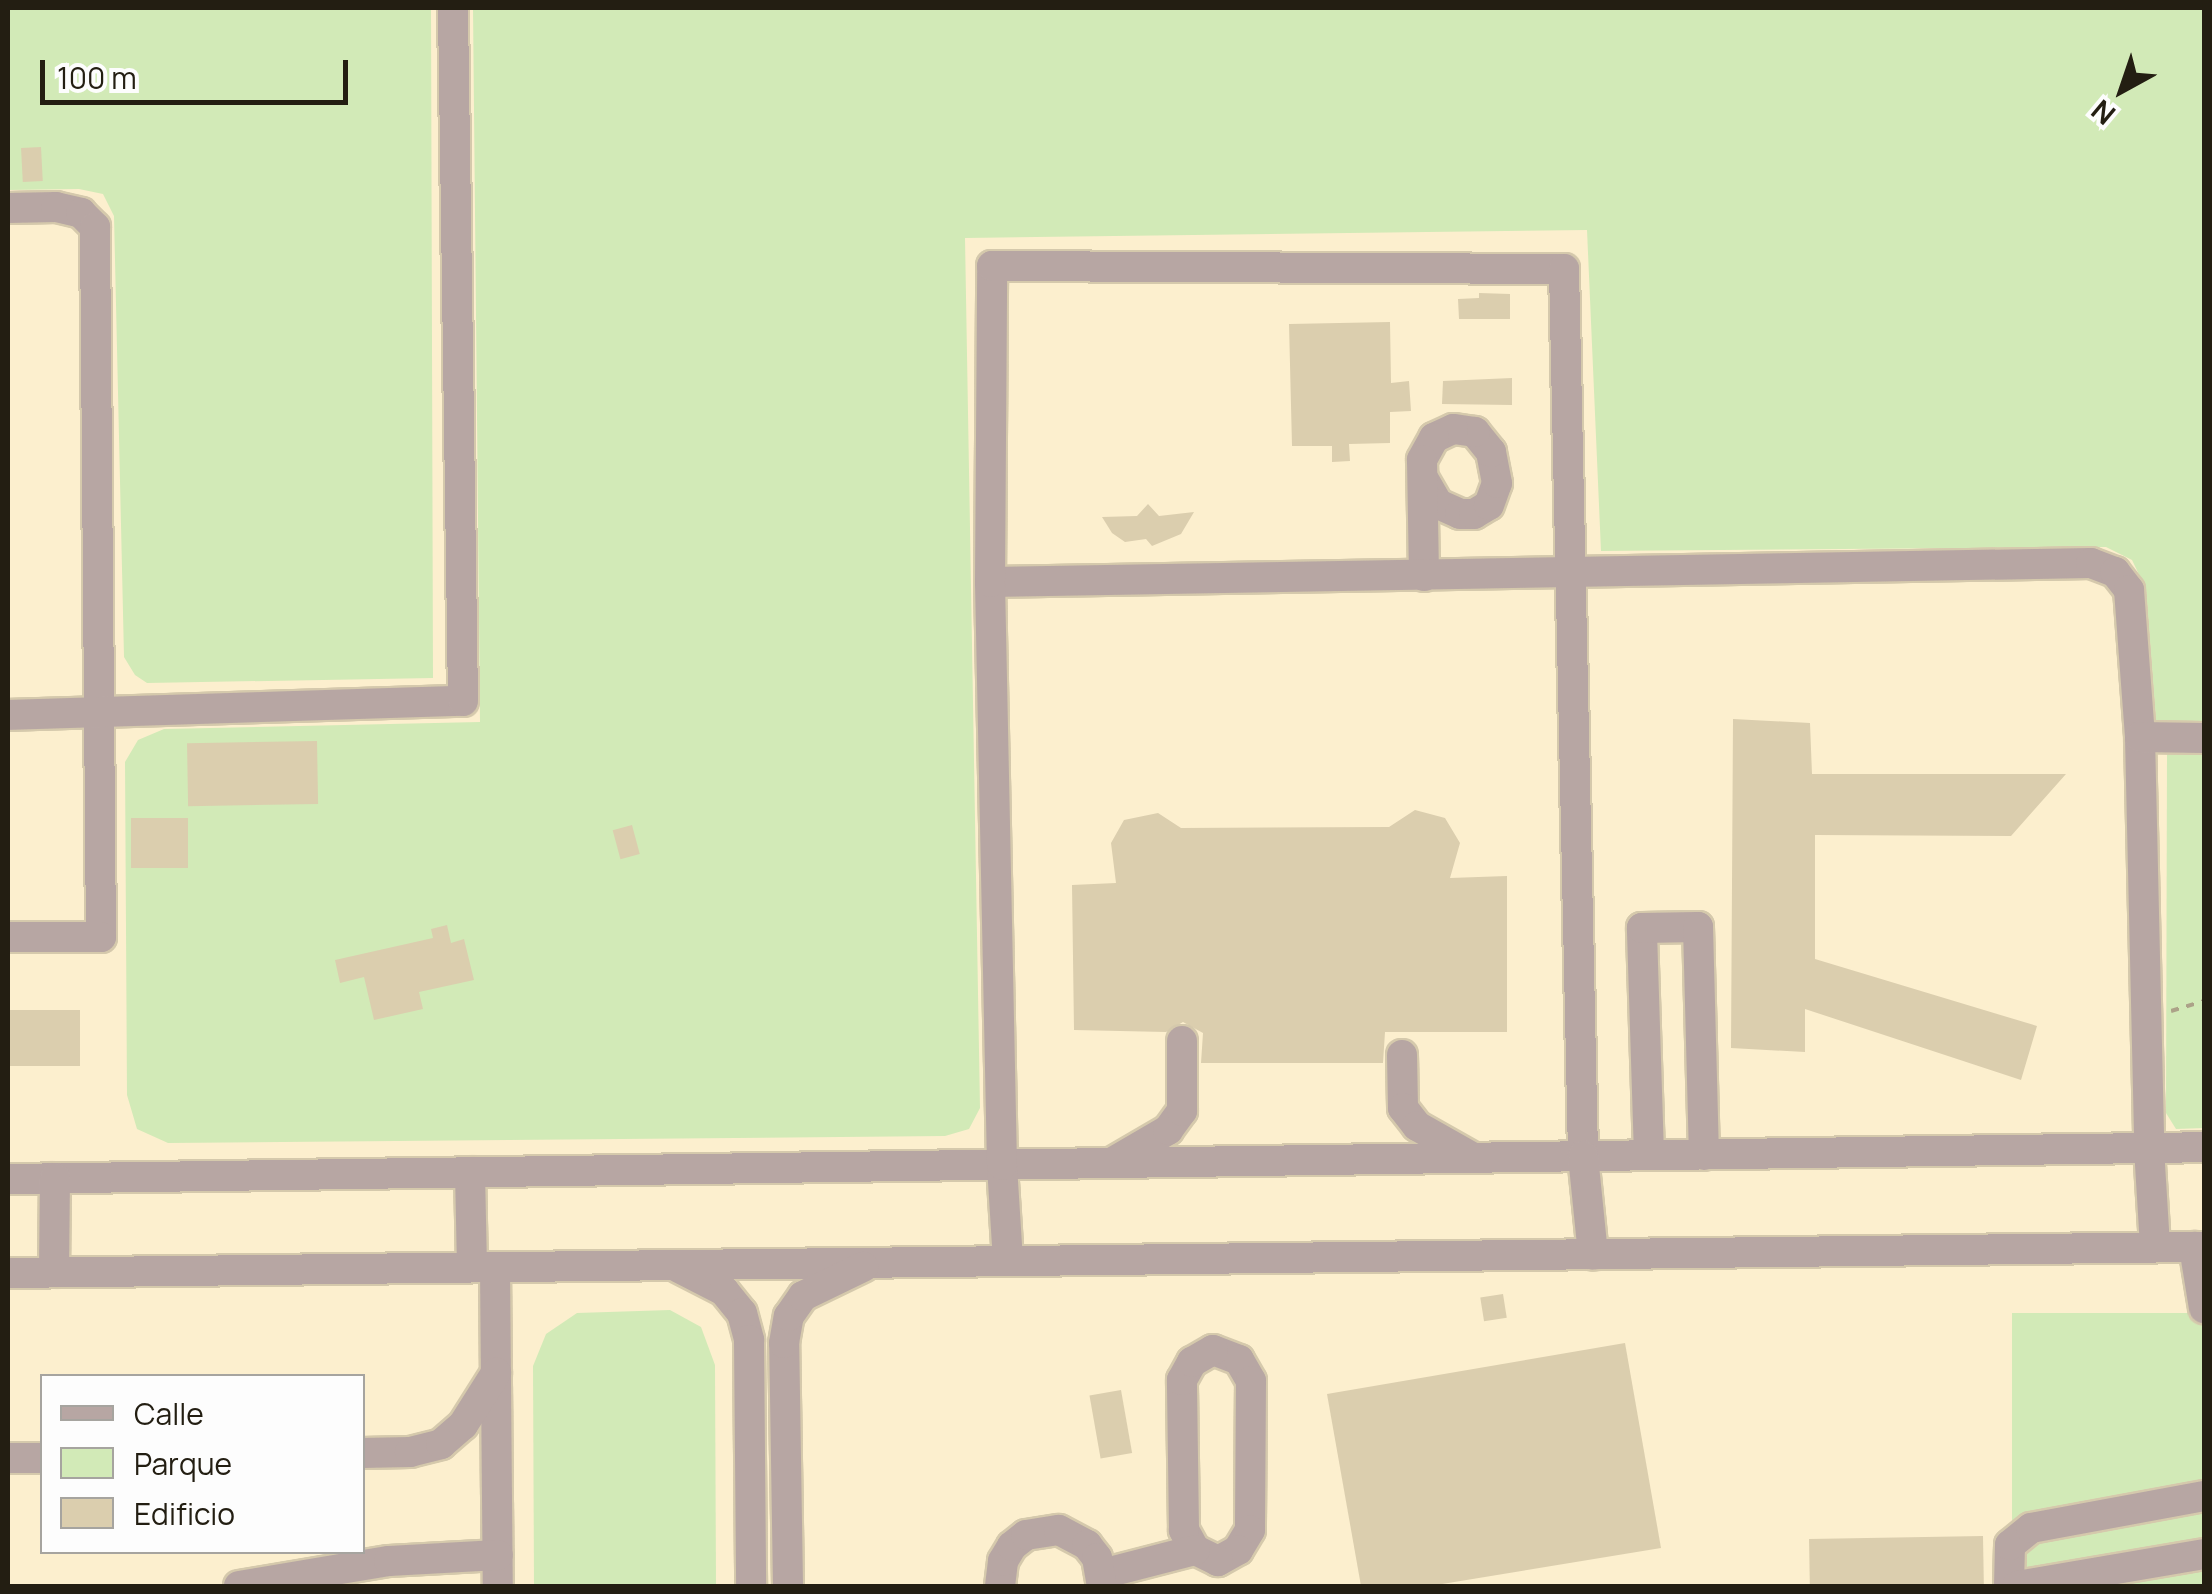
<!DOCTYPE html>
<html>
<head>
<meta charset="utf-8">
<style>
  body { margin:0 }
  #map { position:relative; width:2212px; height:1594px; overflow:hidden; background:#fcefce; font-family:Manrope,sans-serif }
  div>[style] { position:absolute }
  .green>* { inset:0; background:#d2eab7; transform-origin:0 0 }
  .building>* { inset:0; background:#dbceae; transform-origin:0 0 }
  .path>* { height:4px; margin-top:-2px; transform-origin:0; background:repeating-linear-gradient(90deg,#aca288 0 8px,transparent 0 16px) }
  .roads { filter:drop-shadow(2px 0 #d5c9ac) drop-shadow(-2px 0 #d5c9ac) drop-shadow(0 2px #d5c9ac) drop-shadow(0 -2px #d5c9ac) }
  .minor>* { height:30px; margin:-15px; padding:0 15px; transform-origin:15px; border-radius:15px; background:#b7a6a3 }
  span { translate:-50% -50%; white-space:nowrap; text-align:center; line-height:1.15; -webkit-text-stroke:8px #fdfdfd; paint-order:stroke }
  .frame { position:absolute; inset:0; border:10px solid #231e12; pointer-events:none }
  .legend { position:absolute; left:40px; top:1374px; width:325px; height:180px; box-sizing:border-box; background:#fdfdfd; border:2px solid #a6a49f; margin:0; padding:12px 18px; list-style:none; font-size:30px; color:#231e12 }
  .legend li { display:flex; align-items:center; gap:20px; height:50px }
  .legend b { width:50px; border:2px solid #a6a49f }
  .north { position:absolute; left:2072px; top:40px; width:100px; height:100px; -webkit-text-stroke:8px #fdfdfd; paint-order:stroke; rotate:220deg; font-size:28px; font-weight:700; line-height:40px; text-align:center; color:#231e12 }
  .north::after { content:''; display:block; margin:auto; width:35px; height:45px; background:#231e12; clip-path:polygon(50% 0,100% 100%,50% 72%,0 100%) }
  .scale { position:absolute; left:40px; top:60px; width:308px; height:45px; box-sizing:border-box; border:5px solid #231e12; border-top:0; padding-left:12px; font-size:30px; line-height:35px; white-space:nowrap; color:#231e12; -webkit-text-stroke:8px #fdfdfd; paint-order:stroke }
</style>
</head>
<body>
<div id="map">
  <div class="green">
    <i style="clip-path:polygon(8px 8px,431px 8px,433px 678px,147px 683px,135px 675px,124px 657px,114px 216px,103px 194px,79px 189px,8px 190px)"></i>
    <i style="clip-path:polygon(473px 8px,2204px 8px,2204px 721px,2156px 721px,2146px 589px,2132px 560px,2106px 547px,1601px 551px,1587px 230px,965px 238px,980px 1108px,969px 1129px,945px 1136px,168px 1143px,137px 1129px,127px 1095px,125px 762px,138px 740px,164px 729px,480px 722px)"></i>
    <i style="clip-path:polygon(2167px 754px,2204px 754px,2204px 1128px,2176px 1129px,2166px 1113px)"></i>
    <i style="clip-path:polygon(670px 1310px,701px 1327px,715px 1365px,716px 1586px,534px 1586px,533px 1366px,546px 1334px,577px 1313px)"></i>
    <i style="left:2204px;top:1313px;width:273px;height:192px;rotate:90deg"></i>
  </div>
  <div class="building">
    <i style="left:41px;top:147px;width:34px;height:20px;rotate:87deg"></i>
    <i style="clip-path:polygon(1479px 293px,1510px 294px,1510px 319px,1459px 319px,1458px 299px,1479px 298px)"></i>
    <i style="clip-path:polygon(1390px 322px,1391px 383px,1409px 381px,1411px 411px,1390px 412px,1390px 443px,1349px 444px,1350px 461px,1332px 462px,1332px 446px,1292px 446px,1289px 324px)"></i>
    <i style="clip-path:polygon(1512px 378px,1512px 405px,1442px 404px,1443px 381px)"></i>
    <i style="clip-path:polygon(1148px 504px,1159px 516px,1194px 512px,1181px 534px,1152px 546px,1146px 539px,1125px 542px,1112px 533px,1102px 517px,1137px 516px)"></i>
    <i style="clip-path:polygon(1733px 719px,1810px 723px,1812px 774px,2066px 774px,2011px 836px,1815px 835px,1815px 959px,2037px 1026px,2021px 1080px,1805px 1009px,1805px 1052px,1731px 1048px)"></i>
    <i style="left:317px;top:741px;width:63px;height:130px;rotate:89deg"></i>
    <i style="clip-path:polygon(1415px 810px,1445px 818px,1460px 843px,1450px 878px,1507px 876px,1507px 1032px,1385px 1032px,1383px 1063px,1201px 1063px,1203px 1033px,1183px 1022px,1166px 1032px,1074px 1030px,1072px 885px,1116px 883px,1111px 843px,1124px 820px,1158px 813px,1181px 828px,1389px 827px)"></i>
    <i style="left:131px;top:818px;width:57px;height:50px"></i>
    <i style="left:632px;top:825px;width:30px;height:20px;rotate:75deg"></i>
    <i style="clip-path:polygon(447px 925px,451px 943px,464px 939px,474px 980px,419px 992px,423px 1009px,374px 1020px,364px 977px,340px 983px,335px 960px,433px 938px,431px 929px)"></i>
    <i style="left:8px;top:1010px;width:72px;height:56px"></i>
    <i style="left:1503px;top:1294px;width:24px;height:23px;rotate:81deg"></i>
    <i style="clip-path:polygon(1625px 1343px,1661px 1548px,1430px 1586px,1361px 1586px,1327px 1394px)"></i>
    <i style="left:1121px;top:1390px;width:64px;height:32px;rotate:80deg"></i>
    <i style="left:1983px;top:1536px;width:50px;height:174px;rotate:89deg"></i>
  </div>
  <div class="path">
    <i style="left:2171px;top:1011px;width:34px;rotate:-17deg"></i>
  </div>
  <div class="roads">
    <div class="minor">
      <i style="left:8px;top:208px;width:48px;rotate:-1.2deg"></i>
      <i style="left:56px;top:207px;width:26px;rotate:13deg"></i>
      <i style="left:81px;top:213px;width:20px;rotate:45deg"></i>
      <i style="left:95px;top:227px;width:710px;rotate:89.52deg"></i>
      <i style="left:101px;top:937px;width:93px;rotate:180deg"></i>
      <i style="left:1423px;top:478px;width:30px;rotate:60deg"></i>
      <i style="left:1438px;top:504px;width:24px;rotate:24deg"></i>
      <i style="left:1460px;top:514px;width:14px"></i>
      <i style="left:1474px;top:514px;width:17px;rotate:-31deg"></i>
      <i style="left:1489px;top:505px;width:23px;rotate:-70deg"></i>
      <i style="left:1497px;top:483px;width:32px;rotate:-101deg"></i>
      <i style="left:1491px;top:452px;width:26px;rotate:-129deg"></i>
      <i style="left:1475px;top:432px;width:22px;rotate:-172deg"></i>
      <i style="left:1453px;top:429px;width:21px;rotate:155deg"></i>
      <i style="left:1434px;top:438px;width:25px;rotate:119deg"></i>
      <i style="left:1422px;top:460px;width:116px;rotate:89deg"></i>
      <i style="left:990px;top:582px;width:1101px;rotate:-0.99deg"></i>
      <i style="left:2091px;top:563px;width:26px;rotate:21deg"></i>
      <i style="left:2115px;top:572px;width:23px;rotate:52deg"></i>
      <i style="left:2129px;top:590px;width:147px;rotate:85.7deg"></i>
      <i style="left:2140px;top:737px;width:411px;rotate:88.7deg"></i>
      <i style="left:2149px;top:1148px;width:99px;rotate:86.5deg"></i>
      <i style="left:8px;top:715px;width:455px;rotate:-1.8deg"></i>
      <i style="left:463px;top:701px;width:693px;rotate:-90.83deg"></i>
      <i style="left:2140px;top:737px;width:64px;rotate:0.9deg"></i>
      <i style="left:1402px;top:1055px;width:53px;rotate:88.9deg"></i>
      <i style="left:1403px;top:1108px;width:23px;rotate:52deg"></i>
      <i style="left:1417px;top:1126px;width:61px;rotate:29.5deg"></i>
      <i style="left:1649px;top:1155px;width:227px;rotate:-91.8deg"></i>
      <i style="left:1642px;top:928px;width:56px;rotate:-1deg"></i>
      <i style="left:1698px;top:927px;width:228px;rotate:88.5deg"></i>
      <i style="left:1113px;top:1162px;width:64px;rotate:-30.2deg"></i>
      <i style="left:1168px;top:1130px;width:24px;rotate:-54deg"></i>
      <i style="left:1182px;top:1111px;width:70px;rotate:-90deg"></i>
      <i style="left:470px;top:1172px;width:95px;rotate:88.8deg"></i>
      <i style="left:8px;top:1179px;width:2196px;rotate:-0.83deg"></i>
      <i style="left:2194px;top:1247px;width:62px;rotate:80.7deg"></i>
      <i style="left:1008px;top:1261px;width:96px;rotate:-93.6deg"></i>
      <i style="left:1002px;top:1165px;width:583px;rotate:-91.18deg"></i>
      <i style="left:990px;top:582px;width:316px;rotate:-89.6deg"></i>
      <i style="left:992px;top:266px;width:572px;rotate:0.3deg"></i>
      <i style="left:1564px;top:269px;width:887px;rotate:88.77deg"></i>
      <i style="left:1583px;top:1156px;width:99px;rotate:84.2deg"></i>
      <i style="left:495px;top:1268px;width:318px;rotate:89.5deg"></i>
      <i style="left:679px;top:1268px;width:51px;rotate:27.1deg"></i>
      <i style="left:724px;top:1291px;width:28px;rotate:51deg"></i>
      <i style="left:742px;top:1313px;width:28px;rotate:75deg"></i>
      <i style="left:749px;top:1340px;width:246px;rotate:89.5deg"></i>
      <i style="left:54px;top:1272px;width:94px;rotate:-89.4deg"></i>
      <i style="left:8px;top:1273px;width:2196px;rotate:-0.68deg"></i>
      <i style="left:1213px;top:1350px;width:28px;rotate:21deg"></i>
      <i style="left:1239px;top:1360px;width:24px;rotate:60deg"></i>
      <i style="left:1251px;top:1381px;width:149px;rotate:90.4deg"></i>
      <i style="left:1250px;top:1530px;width:23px;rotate:121deg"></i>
      <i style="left:1238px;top:1550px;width:23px;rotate:151deg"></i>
      <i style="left:1218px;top:1561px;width:25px;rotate:-154deg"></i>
      <i style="left:1195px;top:1550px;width:23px;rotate:-119deg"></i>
      <i style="left:1184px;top:1530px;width:150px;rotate:-90.8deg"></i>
      <i style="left:1182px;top:1380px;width:21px;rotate:-61deg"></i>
      <i style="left:1192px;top:1362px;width:24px;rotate:-30deg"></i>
      <i style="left:362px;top:1453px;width:48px;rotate:-1.2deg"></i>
      <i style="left:410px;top:1452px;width:32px;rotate:-14deg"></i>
      <i style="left:441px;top:1444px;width:29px;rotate:-41deg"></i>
      <i style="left:463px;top:1425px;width:62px;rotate:-57.6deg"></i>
      <i style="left:8px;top:1458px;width:34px"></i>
      <i style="left:1102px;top:1574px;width:96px;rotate:-14.5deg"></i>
      <i style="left:239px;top:1586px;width:152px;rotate:-9.5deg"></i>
      <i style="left:389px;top:1561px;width:109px;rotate:-3.2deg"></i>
      <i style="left:788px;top:1586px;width:243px;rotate:-90.9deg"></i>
      <i style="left:784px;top:1343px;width:27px;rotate:-80deg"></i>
      <i style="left:789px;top:1316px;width:24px;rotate:-55deg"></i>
      <i style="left:803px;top:1296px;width:67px;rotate:-25.8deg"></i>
      <i style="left:1000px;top:1586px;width:25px;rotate:-83deg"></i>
      <i style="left:1003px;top:1561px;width:17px;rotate:-59deg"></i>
      <i style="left:1012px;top:1546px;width:18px;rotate:-38deg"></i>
      <i style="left:1026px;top:1535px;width:33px;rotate:-9deg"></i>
      <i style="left:1059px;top:1530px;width:32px;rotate:28deg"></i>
      <i style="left:1087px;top:1545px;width:16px;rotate:52deg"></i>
      <i style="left:1097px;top:1558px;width:28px;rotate:80deg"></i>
      <i style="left:2009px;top:1586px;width:41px;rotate:-88.6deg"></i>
      <i style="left:2010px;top:1545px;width:27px;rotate:-39deg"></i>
      <i style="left:2031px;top:1528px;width:176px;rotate:-10.5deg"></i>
      <i style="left:2017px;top:1586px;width:190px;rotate:-9.7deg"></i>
    </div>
  </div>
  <div class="frame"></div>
  <ul class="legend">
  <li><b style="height:12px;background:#b7a6a3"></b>Calle</li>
  <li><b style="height:28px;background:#d2eab7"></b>Parque</li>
  <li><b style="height:28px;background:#dbceae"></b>Edificio</li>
  </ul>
  <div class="north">N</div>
  <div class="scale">100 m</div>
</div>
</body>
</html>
